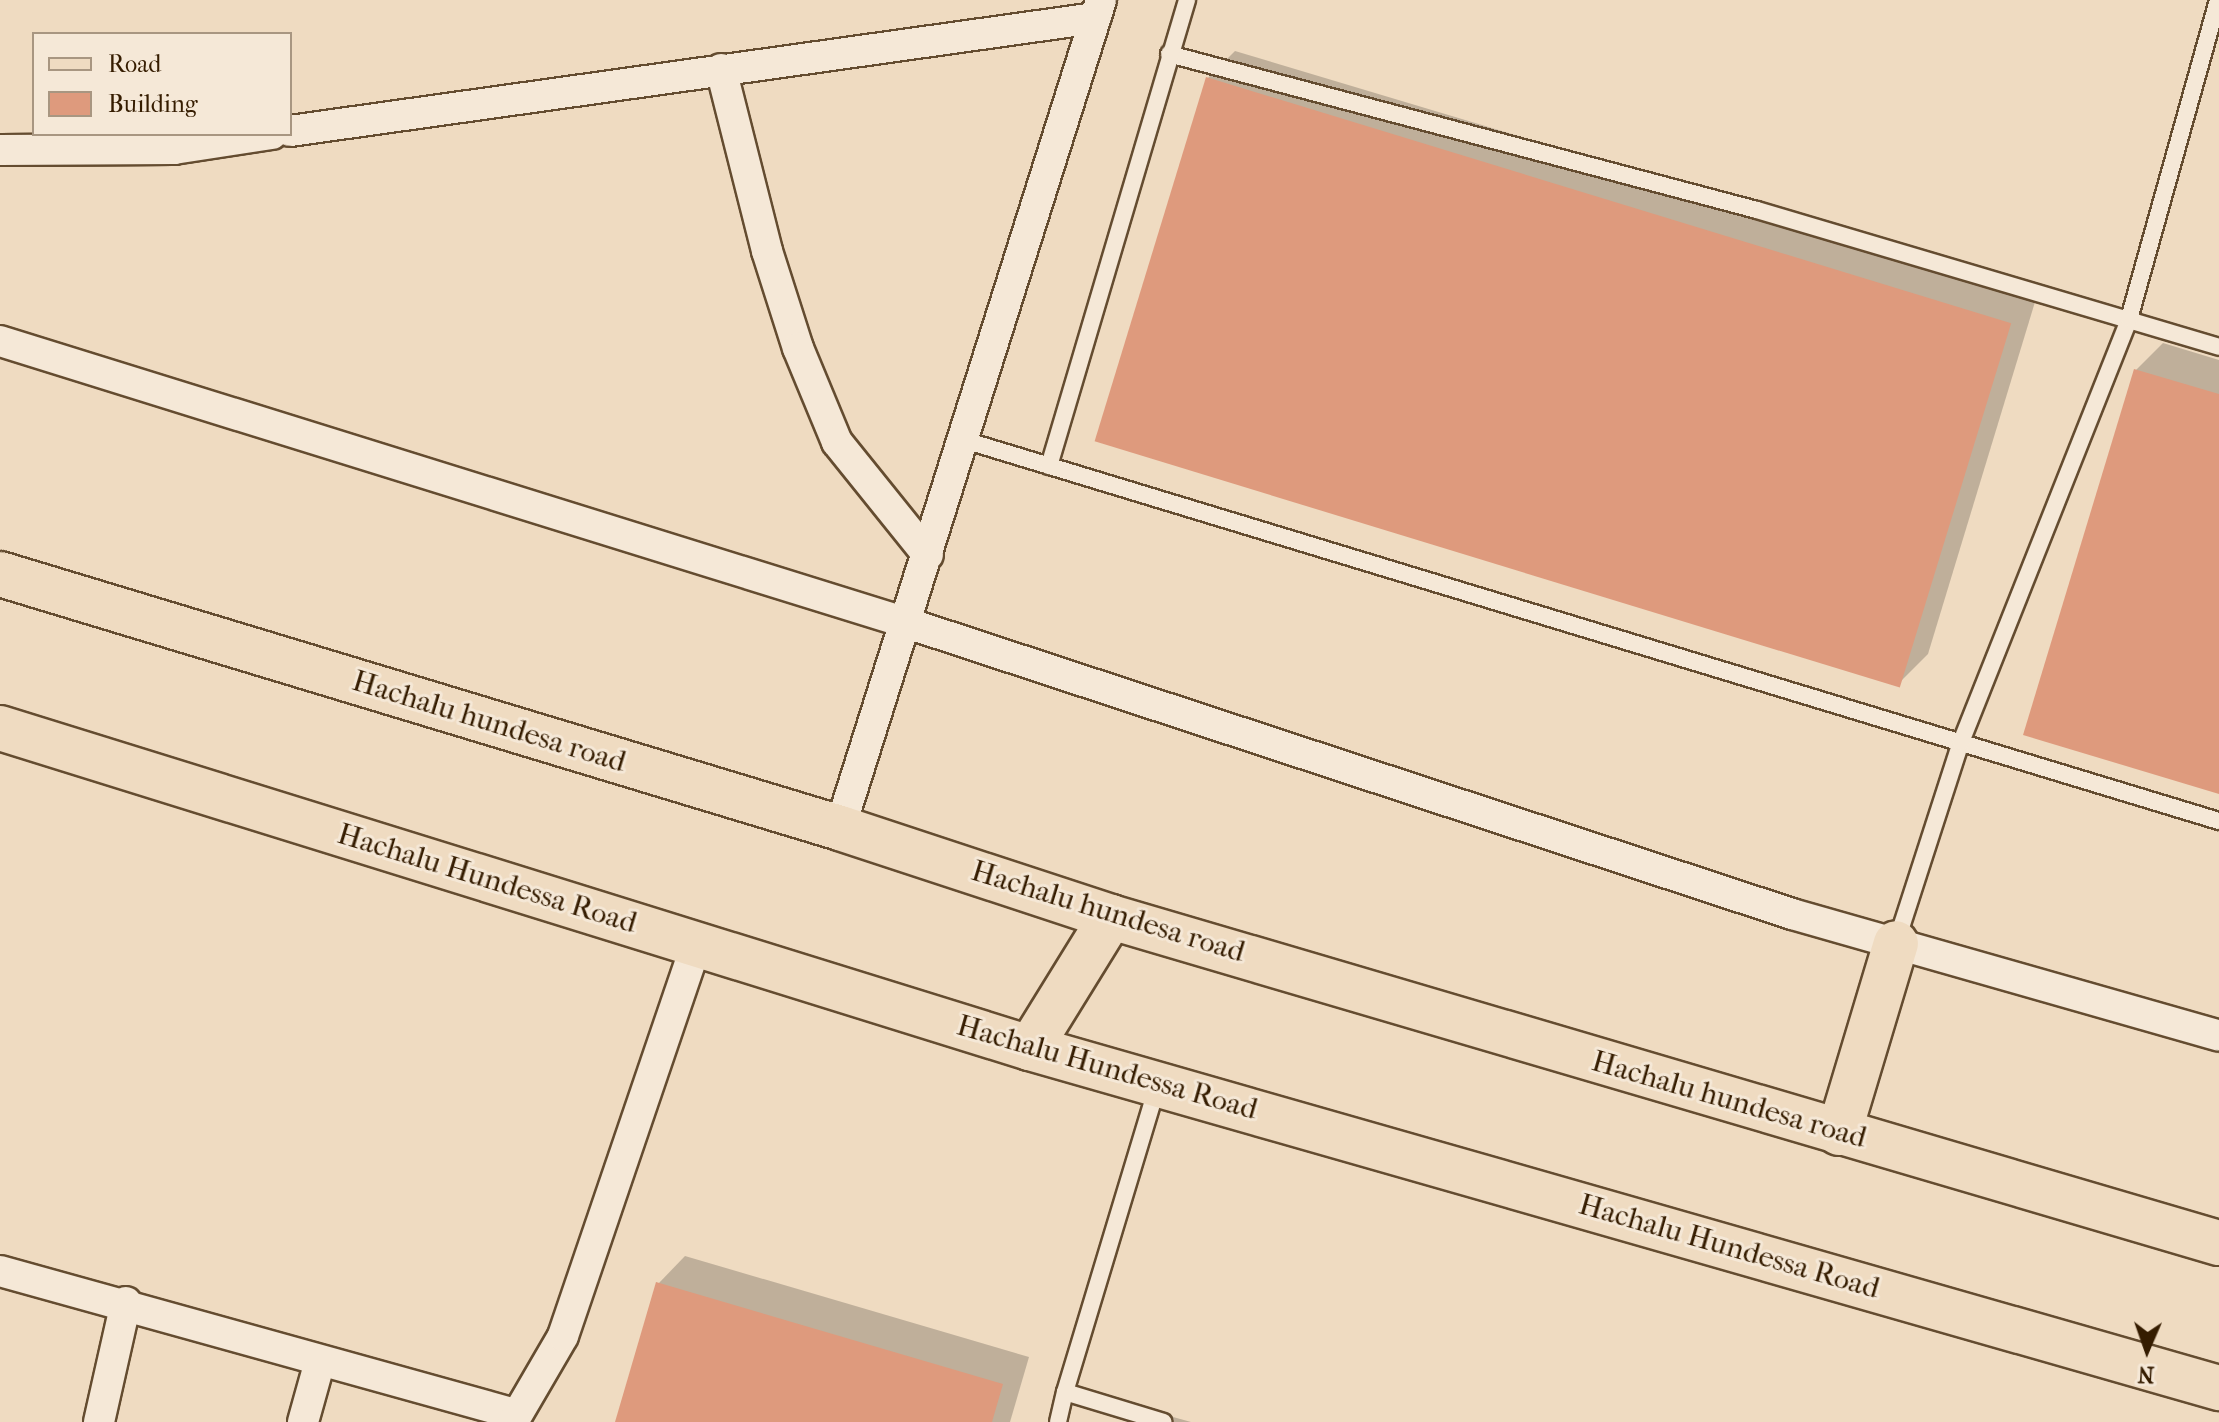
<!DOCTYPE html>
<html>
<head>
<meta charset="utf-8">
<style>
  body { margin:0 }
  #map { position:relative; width:2219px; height:1422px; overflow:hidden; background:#efdbc1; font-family:"IM FELL French Canon",serif }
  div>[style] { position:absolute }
  .shadow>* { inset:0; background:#0003 }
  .building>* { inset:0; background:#de9a7d; transform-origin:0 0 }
  .roads { filter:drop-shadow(2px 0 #644c30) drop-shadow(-2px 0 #644c30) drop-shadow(0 2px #644c30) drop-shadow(0 -2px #644c30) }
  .lane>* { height:16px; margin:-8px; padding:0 8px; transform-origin:8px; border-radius:8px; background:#f5e8d7 }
  .street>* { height:30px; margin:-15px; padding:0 15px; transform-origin:15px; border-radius:15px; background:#f5e8d7 }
  .primary>* { height:44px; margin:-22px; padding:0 22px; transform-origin:22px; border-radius:22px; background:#efdbc1 }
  span { translate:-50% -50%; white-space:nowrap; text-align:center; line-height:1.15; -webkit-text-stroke:6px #f5e8d7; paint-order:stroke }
  .street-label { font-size:30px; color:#351c00 }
  .legend { position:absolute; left:32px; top:32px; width:260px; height:104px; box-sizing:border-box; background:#f5e8d7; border:2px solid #a89681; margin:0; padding:10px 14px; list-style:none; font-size:24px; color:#351c00 }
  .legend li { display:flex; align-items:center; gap:16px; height:40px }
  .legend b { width:40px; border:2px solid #a89681 }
  .north { position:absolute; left:2107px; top:1310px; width:80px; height:80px; -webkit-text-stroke:6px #f5e8d7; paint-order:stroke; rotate:182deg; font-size:22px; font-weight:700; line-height:32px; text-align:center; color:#351c00 }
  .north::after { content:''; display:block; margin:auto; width:28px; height:36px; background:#351c00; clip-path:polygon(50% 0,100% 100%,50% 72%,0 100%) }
</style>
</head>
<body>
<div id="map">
  <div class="shadow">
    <i style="clip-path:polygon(1235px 51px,2038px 292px,1928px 654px,1901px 681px,1208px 78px)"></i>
    <i style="clip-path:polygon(2163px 343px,2219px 360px,2219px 792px,2136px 370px)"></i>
    <i style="clip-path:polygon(685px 1256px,1029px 1357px,1010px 1422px,617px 1422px,658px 1284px)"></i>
    <i style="clip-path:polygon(1166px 1415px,1191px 1422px,1159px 1422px)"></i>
  </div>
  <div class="building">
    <i style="left:1206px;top:77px;width:842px;height:381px;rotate:17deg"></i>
    <i style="clip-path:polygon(2134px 369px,2219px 394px,2219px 794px,2023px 735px)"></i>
    <i style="clip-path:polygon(656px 1282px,1003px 1384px,992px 1422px,615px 1422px)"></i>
  </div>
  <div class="roads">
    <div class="lane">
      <i style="left:1169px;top:54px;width:608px;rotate:14.86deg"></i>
      <i style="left:1757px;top:210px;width:482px;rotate:16.5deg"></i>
      <i style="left:964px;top:440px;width:1312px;rotate:16.89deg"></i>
      <i style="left:1049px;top:466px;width:486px;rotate:-73.5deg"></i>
      <i style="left:1897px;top:940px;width:208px;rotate:-72.1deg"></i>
      <i style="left:1961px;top:742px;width:455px;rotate:-68.3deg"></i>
      <i style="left:2129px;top:319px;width:331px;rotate:-74.4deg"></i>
      <i style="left:1065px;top:1392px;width:319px;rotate:-73.2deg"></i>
      <i style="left:1058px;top:1422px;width:31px;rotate:-77deg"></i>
      <i style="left:1065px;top:1392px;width:103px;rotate:16.9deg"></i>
    </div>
    <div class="street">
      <i style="left:721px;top:69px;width:188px;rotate:75.8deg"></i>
      <i style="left:767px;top:251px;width:102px;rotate:72.3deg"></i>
      <i style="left:798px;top:348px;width:102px;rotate:67.5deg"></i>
      <i style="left:837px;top:442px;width:145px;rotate:51.2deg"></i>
      <i style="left:290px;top:131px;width:813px;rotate:-7.99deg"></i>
      <i style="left:0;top:150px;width:174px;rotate:-0.3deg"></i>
      <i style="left:174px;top:149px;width:99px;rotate:-8.7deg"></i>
      <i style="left:0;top:341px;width:950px;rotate:17.27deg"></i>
      <i style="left:907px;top:623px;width:932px;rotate:18.2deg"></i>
      <i style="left:1792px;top:914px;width:444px;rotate:15.9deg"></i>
      <i style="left:840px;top:828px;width:868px;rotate:-72.5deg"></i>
      <i style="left:0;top:1271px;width:534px;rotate:15.52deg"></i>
      <i style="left:99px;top:1422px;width:123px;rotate:-77.3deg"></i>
      <i style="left:303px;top:1422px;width:63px;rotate:-74.4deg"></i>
      <i style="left:513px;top:1422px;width:99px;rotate:-59.8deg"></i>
      <i style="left:563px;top:1336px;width:413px;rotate:-71.2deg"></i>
    </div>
    <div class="primary">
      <i style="left:0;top:574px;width:878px;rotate:16.82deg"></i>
      <i style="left:840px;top:828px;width:285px;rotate:18.2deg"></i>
      <i style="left:1111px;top:917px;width:1155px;rotate:16.4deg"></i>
      <i style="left:0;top:728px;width:1079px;rotate:17.26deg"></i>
      <i style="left:1030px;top:1048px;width:1237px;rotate:15.96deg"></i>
      <i style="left:1030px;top:1048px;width:154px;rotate:-58.3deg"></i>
      <i style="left:1839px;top:1133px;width:198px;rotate:-73.3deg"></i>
    </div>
  </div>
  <div class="street-label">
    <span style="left:489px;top:722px;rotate:17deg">Hachalu hundesa road</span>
    <span style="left:487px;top:879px;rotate:17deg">Hachalu Hundessa Road</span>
    <span style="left:1108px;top:912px;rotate:17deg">Hachalu hundesa road</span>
    <span style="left:1107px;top:1068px;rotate:16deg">Hachalu Hundessa Road</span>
    <span style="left:1729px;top:1100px;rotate:16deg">Hachalu hundesa road</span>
    <span style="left:1729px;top:1247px;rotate:16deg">Hachalu Hundessa Road</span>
  </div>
  <ul class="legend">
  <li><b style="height:10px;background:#efdbc1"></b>Road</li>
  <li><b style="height:22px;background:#de9a7d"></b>Building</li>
  </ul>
  <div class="north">N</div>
</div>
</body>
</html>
